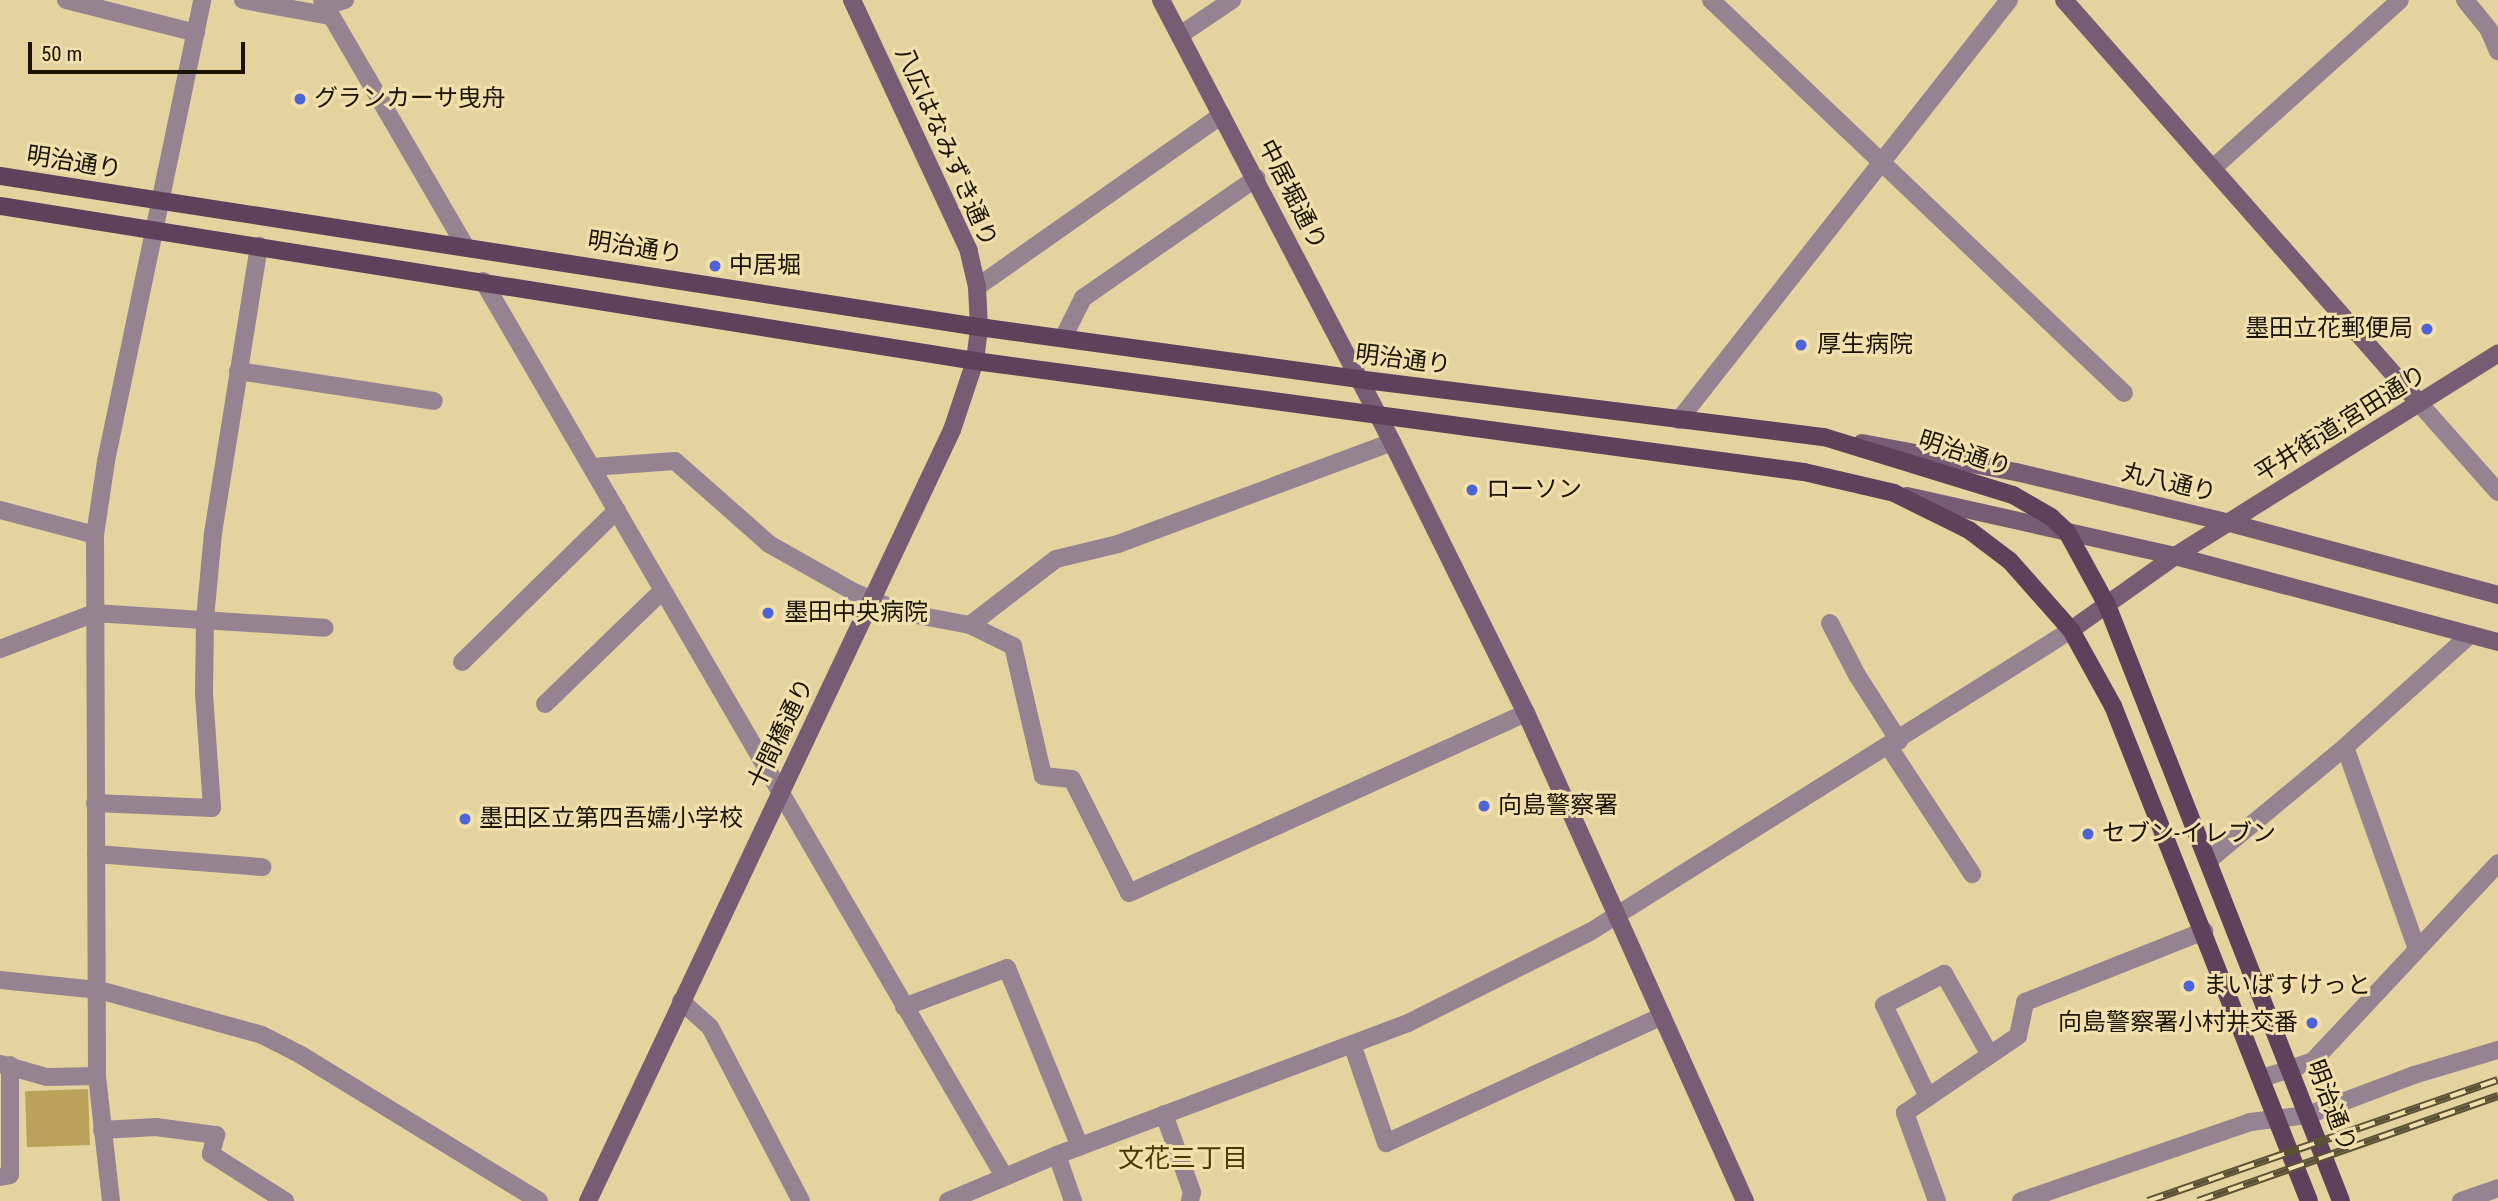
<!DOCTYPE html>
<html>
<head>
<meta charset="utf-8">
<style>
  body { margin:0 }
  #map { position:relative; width:2498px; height:1201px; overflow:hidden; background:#e5d39f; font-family:"Roboto Condensed","Noto Sans JP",sans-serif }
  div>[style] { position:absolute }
  .green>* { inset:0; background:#baa25a; transform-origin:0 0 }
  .lane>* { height:18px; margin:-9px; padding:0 9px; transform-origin:9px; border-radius:9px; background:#958392 }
  .street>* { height:18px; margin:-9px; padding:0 9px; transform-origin:9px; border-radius:9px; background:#958392 }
  .secondary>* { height:18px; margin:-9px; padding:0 9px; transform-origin:9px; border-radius:9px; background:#775c73 }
  .primary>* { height:18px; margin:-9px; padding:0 9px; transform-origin:9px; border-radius:9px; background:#60415c }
  .rail>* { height:8px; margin-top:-4px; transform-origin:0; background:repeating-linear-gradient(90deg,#f2e0ac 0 16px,#5c5235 0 32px); box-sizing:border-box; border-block:2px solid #5c5235 }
  .dots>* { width:19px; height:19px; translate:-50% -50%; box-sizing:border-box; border:4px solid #f2e0ac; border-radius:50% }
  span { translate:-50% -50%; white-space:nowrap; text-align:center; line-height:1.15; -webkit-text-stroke:6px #f2e0ac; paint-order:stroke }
  .poi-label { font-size:24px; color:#1a1302 }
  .left { translate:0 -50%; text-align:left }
  .right { translate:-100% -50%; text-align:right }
  .street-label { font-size:24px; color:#1a1302 }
  .neighbourhood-label { font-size:26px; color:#493902 }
  .scale { position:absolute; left:28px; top:42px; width:217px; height:32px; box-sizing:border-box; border:4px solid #1a1302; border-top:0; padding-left:9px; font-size:21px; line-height:24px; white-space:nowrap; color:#1a1302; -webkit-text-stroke:5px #f2e0ac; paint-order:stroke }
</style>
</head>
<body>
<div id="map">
  <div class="green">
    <i style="left:88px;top:1089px;width:56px;height:63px;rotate:88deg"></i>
  </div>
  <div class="lane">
    <i style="left:977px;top:287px;width:299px;rotate:-35.1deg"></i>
    <i style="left:238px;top:371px;width:198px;rotate:8.7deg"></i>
    <i style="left:592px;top:467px;width:83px;rotate:-4.1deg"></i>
    <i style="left:675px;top:461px;width:125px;rotate:41.4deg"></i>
    <i style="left:769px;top:544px;width:98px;rotate:29.5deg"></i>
    <i style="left:854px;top:592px;width:51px;rotate:23.1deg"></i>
    <i style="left:901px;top:612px;width:70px;rotate:10.7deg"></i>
    <i style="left:970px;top:625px;width:48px;rotate:26deg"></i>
    <i style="left:1013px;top:646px;width:133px;rotate:77deg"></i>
    <i style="left:1043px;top:776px;width:29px;rotate:6deg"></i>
    <i style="left:1072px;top:779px;width:127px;rotate:63.4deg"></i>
    <i style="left:0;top:510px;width:98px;rotate:14.7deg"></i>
    <i style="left:1830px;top:623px;width:59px;rotate:62.6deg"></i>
    <i style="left:1857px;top:675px;width:78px;rotate:57.5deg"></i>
    <i style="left:970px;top:625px;width:108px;rotate:-37.5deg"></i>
    <i style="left:1056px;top:559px;width:64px;rotate:-13.6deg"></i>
    <i style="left:1118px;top:544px;width:292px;rotate:-20.4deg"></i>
    <i style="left:462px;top:662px;width:217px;rotate:-44.4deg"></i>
    <i style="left:1889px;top:747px;width:152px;rotate:56.8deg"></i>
    <i style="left:2345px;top:747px;width:214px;rotate:70.4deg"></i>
    <i style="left:2209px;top:860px;width:177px;rotate:-39.7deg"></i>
    <i style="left:2345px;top:747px;width:168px;rotate:-41.9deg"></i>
    <i style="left:681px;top:1001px;width:39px;rotate:42deg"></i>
    <i style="left:710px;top:1027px;width:196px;rotate:62.4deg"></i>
    <i style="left:904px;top:1007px;width:110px;rotate:-20.7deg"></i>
    <i style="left:1007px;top:968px;width:193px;rotate:67.8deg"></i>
    <i style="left:1928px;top:1097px;width:102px;rotate:-115.6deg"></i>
    <i style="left:1884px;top:1005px;width:68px;rotate:-27.3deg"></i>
    <i style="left:1944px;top:974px;width:93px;rotate:60.4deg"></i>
    <i style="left:1057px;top:1155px;width:49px;rotate:70.8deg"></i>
    <i style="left:1937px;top:1201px;width:94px;rotate:-110deg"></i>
    <i style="left:1905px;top:1113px;width:137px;rotate:-34.3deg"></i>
    <i style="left:2018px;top:1036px;width:35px;rotate:-78deg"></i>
    <i style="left:2025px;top:1002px;width:193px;rotate:-21.6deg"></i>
  </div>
  <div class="street">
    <i style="left:66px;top:0;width:134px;rotate:14.2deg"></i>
    <i style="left:243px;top:0;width:88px;rotate:10.4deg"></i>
    <i style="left:322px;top:0;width:285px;rotate:59.8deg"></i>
    <i style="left:1711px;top:0;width:570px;rotate:43.58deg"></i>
    <i style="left:2465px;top:0;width:38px;rotate:51deg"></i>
    <i style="left:2489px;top:30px;width:23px;rotate:67deg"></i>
    <i style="left:325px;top:6px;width:21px;rotate:-17deg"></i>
    <i style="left:1180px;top:35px;width:63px;rotate:-33.9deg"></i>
    <i style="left:2213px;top:168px;width:251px;rotate:-41.9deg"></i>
    <i style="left:483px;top:281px;width:1036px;rotate:59.8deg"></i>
    <i style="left:1063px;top:338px;width:45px;rotate:-63.4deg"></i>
    <i style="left:1083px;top:298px;width:211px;rotate:-34.7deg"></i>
    <i style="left:2419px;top:403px;width:119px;rotate:48.4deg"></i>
    <i style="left:1679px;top:420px;width:534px;rotate:-51.84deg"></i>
    <i style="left:0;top:649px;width:102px;rotate:-20.8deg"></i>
    <i style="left:95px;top:613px;width:230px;rotate:3.7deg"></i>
    <i style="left:545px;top:704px;width:163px;rotate:-44deg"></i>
    <i style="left:95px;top:803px;width:117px;rotate:2.4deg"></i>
    <i style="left:212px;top:808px;width:115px;rotate:-94deg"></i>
    <i style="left:204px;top:693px;width:74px;rotate:-89.2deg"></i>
    <i style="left:205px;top:619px;width:86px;rotate:-84.7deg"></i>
    <i style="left:213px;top:533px;width:291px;rotate:-80.9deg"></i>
    <i style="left:96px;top:854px;width:167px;rotate:4.5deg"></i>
    <i style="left:1129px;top:893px;width:436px;rotate:-24.4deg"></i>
    <i style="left:0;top:980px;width:100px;rotate:5.8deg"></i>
    <i style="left:99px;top:990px;width:169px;rotate:15.4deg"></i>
    <i style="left:262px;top:1035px;width:44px;rotate:27.1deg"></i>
    <i style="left:301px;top:1055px;width:279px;rotate:31.5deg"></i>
    <i style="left:1352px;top:1044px;width:105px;rotate:71deg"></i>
    <i style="left:1386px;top:1143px;width:304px;rotate:-24.7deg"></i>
    <i style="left:0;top:1064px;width:49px;rotate:15.5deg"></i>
    <i style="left:47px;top:1077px;width:50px;rotate:-1.1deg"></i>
    <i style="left:2263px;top:1078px;width:53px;rotate:-18.8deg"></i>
    <i style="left:2313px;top:1061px;width:271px;rotate:-46.9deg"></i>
    <i style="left:1164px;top:1114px;width:83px;rotate:70.3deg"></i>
    <i style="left:1192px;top:1192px;width:9px;rotate:103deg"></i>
    <i style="left:102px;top:1130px;width:54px;rotate:-3.2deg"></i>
    <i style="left:156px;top:1127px;width:61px;rotate:7.6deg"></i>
    <i style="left:216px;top:1135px;width:20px;rotate:105deg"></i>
    <i style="left:211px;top:1154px;width:88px;rotate:32.4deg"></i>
    <i style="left:0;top:1177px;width:10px;rotate:-11deg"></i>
    <i style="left:10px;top:1175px;width:110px;rotate:-90deg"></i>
    <i style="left:111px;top:1201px;width:126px;rotate:-96.4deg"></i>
    <i style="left:97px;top:1076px;width:541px;rotate:-90.21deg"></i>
    <i style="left:95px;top:535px;width:75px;rotate:-81.5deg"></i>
    <i style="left:106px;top:461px;width:471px;rotate:-78.2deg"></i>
    <i style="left:948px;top:1201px;width:118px;rotate:-22.9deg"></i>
    <i style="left:1057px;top:1155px;width:375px;rotate:-20.6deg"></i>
    <i style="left:1408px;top:1023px;width:203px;rotate:-26.6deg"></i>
    <i style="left:1590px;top:932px;width:568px;rotate:-32.12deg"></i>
    <i style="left:2021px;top:1201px;width:242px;rotate:-19deg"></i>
    <i style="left:2250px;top:1122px;width:58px;rotate:-6.9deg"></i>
    <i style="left:2308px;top:1115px;width:113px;rotate:-20.7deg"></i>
    <i style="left:2414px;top:1075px;width:88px;rotate:-16.6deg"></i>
    <i style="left:2461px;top:1201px;width:39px;rotate:-19deg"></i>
  </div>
  <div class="secondary">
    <i style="left:1161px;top:0;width:499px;rotate:62.4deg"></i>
    <i style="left:1392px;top:442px;width:302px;rotate:63.7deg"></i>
    <i style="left:1526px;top:713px;width:535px;rotate:65.83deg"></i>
    <i style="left:2064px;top:0;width:537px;rotate:48.62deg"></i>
    <i style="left:1862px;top:443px;width:157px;rotate:10.7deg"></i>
    <i style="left:2016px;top:472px;width:220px;rotate:13.4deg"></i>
    <i style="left:2230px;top:523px;width:278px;rotate:15deg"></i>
    <i style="left:1907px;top:496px;width:275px;rotate:12.6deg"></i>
    <i style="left:2175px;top:556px;width:334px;rotate:14.9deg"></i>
    <i style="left:2071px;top:630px;width:128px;rotate:-35.4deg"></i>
    <i style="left:2175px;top:556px;width:381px;rotate:-32.1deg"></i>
    <i style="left:588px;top:1201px;width:853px;rotate:-64.73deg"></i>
    <i style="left:952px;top:430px;width:73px;rotate:-71.6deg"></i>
    <i style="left:975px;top:361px;width:34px;rotate:-83deg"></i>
    <i style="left:979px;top:327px;width:40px;rotate:-92.9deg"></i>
    <i style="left:977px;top:287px;width:37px;rotate:-103deg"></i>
    <i style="left:969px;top:251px;width:277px;rotate:-115deg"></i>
  </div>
  <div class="primary">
    <i style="left:0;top:176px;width:991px;rotate:8.77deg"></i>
    <i style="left:979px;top:327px;width:382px;rotate:7.8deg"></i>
    <i style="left:1357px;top:379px;width:471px;rotate:7.1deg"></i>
    <i style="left:1824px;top:437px;width:198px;rotate:17.1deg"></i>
    <i style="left:2013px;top:495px;width:44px;rotate:30.1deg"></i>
    <i style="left:2051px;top:517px;width:22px;rotate:43deg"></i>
    <i style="left:2067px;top:532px;width:83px;rotate:61.3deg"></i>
    <i style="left:2107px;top:605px;width:640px;rotate:68.56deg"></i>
    <i style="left:0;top:206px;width:987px;rotate:9.03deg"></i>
    <i style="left:975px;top:361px;width:836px;rotate:7.63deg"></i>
    <i style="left:1804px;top:472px;width:92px;rotate:13.1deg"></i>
    <i style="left:1894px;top:493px;width:84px;rotate:26.3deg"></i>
    <i style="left:1969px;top:530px;width:51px;rotate:37.1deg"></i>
    <i style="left:2010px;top:561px;width:92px;rotate:48.5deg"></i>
    <i style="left:2071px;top:630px;width:87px;rotate:61.1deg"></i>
    <i style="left:2113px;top:706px;width:532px;rotate:68.4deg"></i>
  </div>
  <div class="rail">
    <i style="left:2148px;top:1201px;width:370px;rotate:-19.1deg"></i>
    <i style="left:2198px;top:1201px;width:318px;rotate:-19.3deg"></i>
  </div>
  <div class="dots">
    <i style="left:300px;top:99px;background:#4d63d8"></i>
    <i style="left:715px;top:266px;background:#4d63d8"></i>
    <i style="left:2427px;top:329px;background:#4d63d8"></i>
    <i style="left:1801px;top:345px;background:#4d63d8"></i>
    <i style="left:1472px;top:490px;background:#4d63d8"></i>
    <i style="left:768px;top:613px;background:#4d63d8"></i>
    <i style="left:1484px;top:806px;background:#4d63d8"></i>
    <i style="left:465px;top:819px;background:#4d63d8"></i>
    <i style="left:2088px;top:834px;background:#4d63d8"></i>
    <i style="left:2189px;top:986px;background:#4d63d8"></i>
    <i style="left:2312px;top:1023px;background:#4d63d8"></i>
  </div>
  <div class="poi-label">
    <span class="left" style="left:314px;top:99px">グランカーサ曳舟</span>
    <span class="left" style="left:729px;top:266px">中居堀</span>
    <span class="right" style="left:2413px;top:329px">墨田立花郵便局</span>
    <span class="left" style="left:1817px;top:345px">厚生病院</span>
    <span class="left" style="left:1486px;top:490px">ローソン</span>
    <span class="left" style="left:784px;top:613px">墨田中央病院</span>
    <span class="left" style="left:1498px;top:806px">向島警察署</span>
    <span class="left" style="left:479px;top:819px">墨田区立第四吾嬬小学校</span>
    <span class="left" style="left:2102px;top:834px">セブン-イレブン</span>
    <span class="left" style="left:2203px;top:986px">まいばすけっと</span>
    <span class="right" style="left:2298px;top:1023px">向島警察署小村井交番</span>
  </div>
  <div class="street-label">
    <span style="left:946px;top:147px;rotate:66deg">八広はなみずき通り</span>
    <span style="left:74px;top:163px;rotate:9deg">明治通り</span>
    <span style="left:1292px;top:195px;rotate:63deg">中居堀通り</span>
    <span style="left:635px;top:248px;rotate:9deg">明治通り</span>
    <span style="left:1403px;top:360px;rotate:7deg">明治通り</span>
    <span style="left:2341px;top:424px;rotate:-32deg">平井街道;宮田通り</span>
    <span style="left:1965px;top:454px;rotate:18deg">明治通り</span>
    <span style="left:2169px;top:483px;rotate:13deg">丸八通り</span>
    <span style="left:781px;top:734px;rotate:-64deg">十間橋通り</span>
    <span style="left:2331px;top:1106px;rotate:69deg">明治通り</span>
  </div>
  <div class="neighbourhood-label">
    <span style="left:1183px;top:1159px">文花三丁目</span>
  </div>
  <div class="scale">50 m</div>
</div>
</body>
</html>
